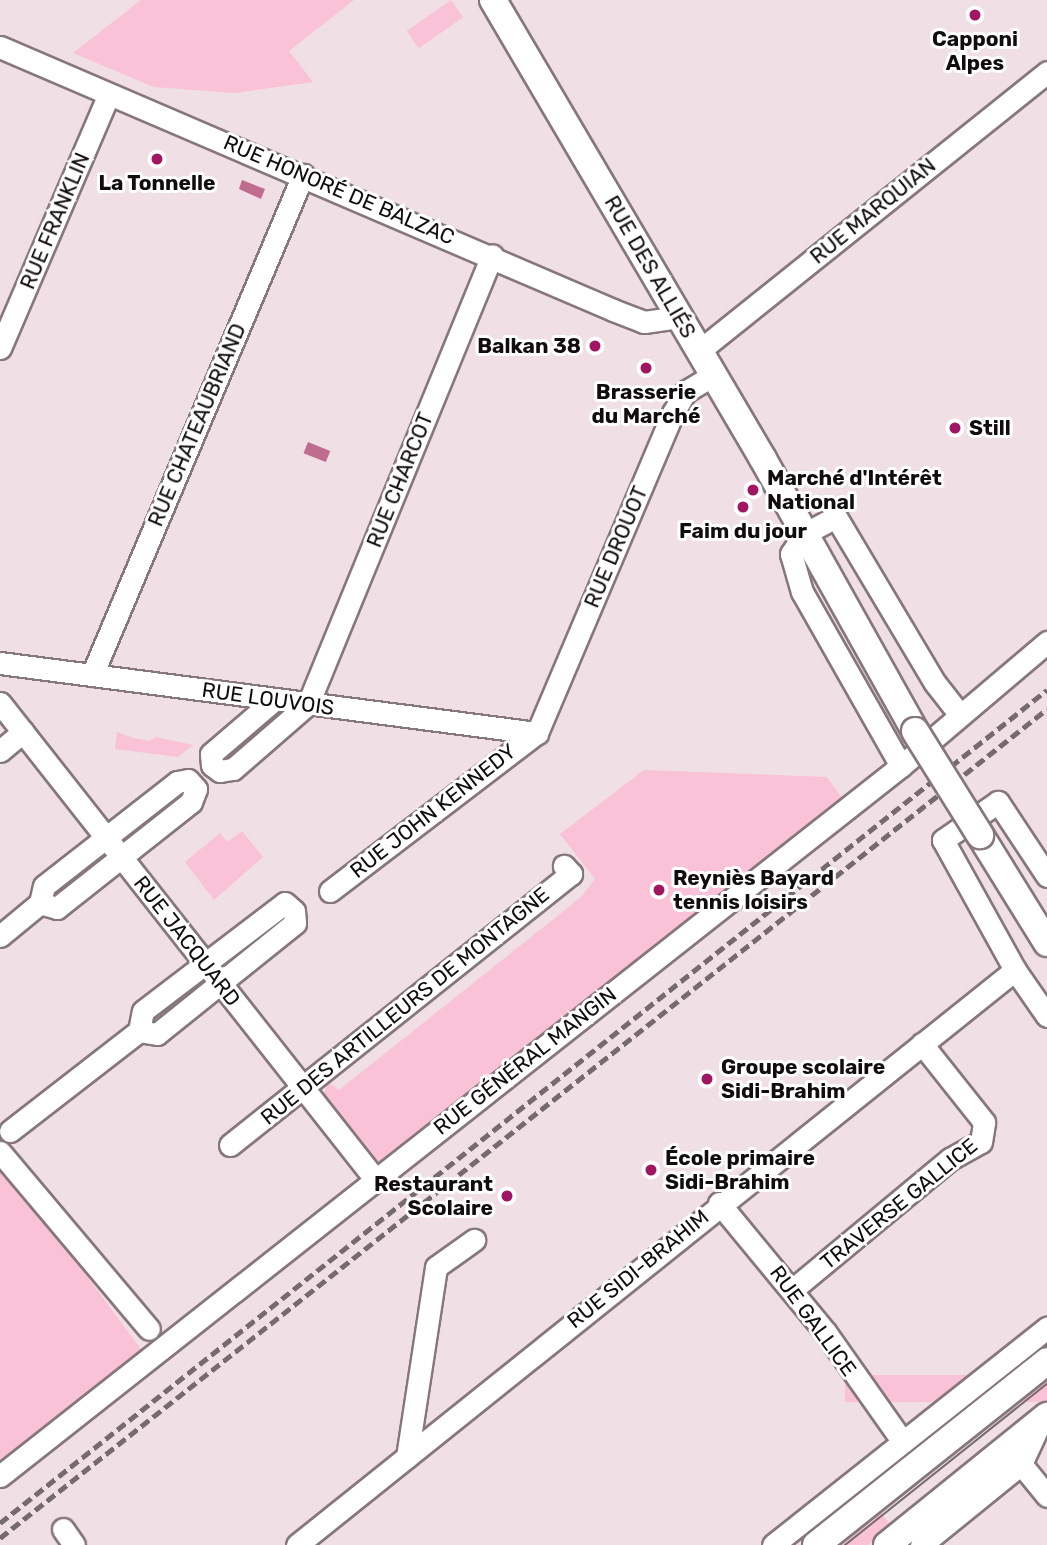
<!DOCTYPE html>
<html>
<head>
<meta charset="utf-8">
<style>
  body { margin:0 }
  #map { position:relative; width:1047px; height:1545px; overflow:hidden; background:#f0dfe5; font-family:Rubik,sans-serif }
  div>[style] { position:absolute }
  .green>* { inset:0; background:#f9c2d7; transform-origin:0 0 }
  .water>* { inset:0; background:#c06c90; transform-origin:0 0 }
  .roads { filter:drop-shadow(2px 0 #86777c) drop-shadow(-2px 0 #86777c) drop-shadow(0 2px #86777c) drop-shadow(0 -2px #86777c) }
  .minor>* { height:21px; margin:-10.5px; padding:0 10.5px; transform-origin:10.5px; border-radius:10.5px; background:#fff }
  .major>* { height:26px; margin:-13px; padding:0 13px; transform-origin:13px; border-radius:13px; background:#fff }
  .tram>* { height:2px; margin:-1px; padding:0 1px; transform-origin:1px; border-radius:1px; background:#756a6e }
  .rail>* { height:5px; margin-top:-2.5px; transform-origin:0; background:repeating-linear-gradient(90deg,#756a6e 0 10px,transparent 0 15px) }
  .bridges { filter:drop-shadow(2px 0 #86777c) drop-shadow(-2px 0 #86777c) drop-shadow(0 2px #86777c) drop-shadow(0 -2px #86777c) }
  .major-bridge>* { height:26px; margin:-13px; padding:0 13px; transform-origin:13px; border-radius:13px; background:#fff }
  .dots>* { width:19px; height:19px; translate:-50% -50%; box-sizing:border-box; border:4px solid #fff; border-radius:50% }
  span { translate:-50% -50%; white-space:nowrap; text-align:center; line-height:1.15; -webkit-text-stroke:6px #fff; paint-order:stroke }
  .poi-label { font-size:21px; color:#110c0e; font-weight:700 }
  .right { translate:-100% -50%; text-align:right }
  .left { translate:0 -50%; text-align:left }
  .street-label { font-size:21px; color:#110c0e }
</style>
</head>
<body>
<div id="map">
  <div class="green">
    <i style="clip-path:polygon(141px 0,354px 0,289px 51px,313px 82px,235px 93px,154px 87px,73px 53px)"></i>
    <i style="left:451px;top:0;width:21px;height:54px;rotate:55deg"></i>
    <i style="clip-path:polygon(117px 732px,133px 738px,150px 741px,156px 737px,193px 745px,178px 757px,115px 749px)"></i>
    <i style="clip-path:polygon(644px 770px,827px 777px,845px 802px,376px 1168px,322px 1098px,328px 1082px,339px 1090px,580px 898px,595px 879px,560px 834px)"></i>
    <i style="clip-path:polygon(242px 831px,263px 857px,214px 900px,185px 862px,220px 833px,227px 842px)"></i>
    <i style="clip-path:polygon(0 1159px,143px 1352px,0 1463px)"></i>
    <i style="left:1047px;top:1375px;width:27px;height:202px;rotate:90deg"></i>
    <i style="clip-path:polygon(879px 1510px,891px 1526px,868px 1545px,834px 1545px)"></i>
  </div>
  <div class="water">
    <i style="clip-path:polygon(242px 180px,265px 189px,261px 199px,239px 189px)"></i>
    <i style="left:308px;top:442px;width:24px;height:12px;rotate:22deg"></i>
  </div>
  <div class="roads">
    <div class="minor">
      <i style="left:0;top:47px;width:667px;rotate:23.22deg"></i>
      <i style="left:613px;top:310px;width:33px;rotate:21deg"></i>
      <i style="left:644px;top:322px;width:35px;rotate:-8deg"></i>
      <i style="left:0;top:348px;width:276px;rotate:-66.8deg"></i>
      <i style="left:699px;top:351px;width:446px;rotate:-38.7deg"></i>
      <i style="left:0;top:663px;width:542px;rotate:7.43deg"></i>
      <i style="left:92px;top:675px;width:543px;rotate:-67.12deg"></i>
      <i style="left:274px;top:700px;width:83px;rotate:139.4deg"></i>
      <i style="left:211px;top:754px;width:11px;rotate:85deg"></i>
      <i style="left:212px;top:765px;width:10px;rotate:37deg"></i>
      <i style="left:220px;top:771px;width:13px;rotate:-9deg"></i>
      <i style="left:233px;top:769px;width:99px;rotate:-40.9deg"></i>
      <i style="left:308px;top:704px;width:485px;rotate:-67.7deg"></i>
      <i style="left:0;top:703px;width:606px;rotate:51.77deg"></i>
      <i style="left:537px;top:733px;width:348px;rotate:-67deg"></i>
      <i style="left:673px;top:413px;width:24px;rotate:-60deg"></i>
      <i style="left:685px;top:392px;width:33px;rotate:-31deg"></i>
      <i style="left:0;top:751px;width:30px;rotate:-40deg"></i>
      <i style="left:901px;top:766px;width:200px;rotate:-119.6deg"></i>
      <i style="left:802px;top:592px;width:40px;rotate:-106deg"></i>
      <i style="left:791px;top:554px;width:24px;rotate:-57deg"></i>
      <i style="left:804px;top:534px;width:36px;rotate:-28deg"></i>
      <i style="left:836px;top:517px;width:193px;rotate:59.2deg"></i>
      <i style="left:935px;top:683px;width:41px;rotate:52deg"></i>
      <i style="left:188px;top:780px;width:12px;rotate:48deg"></i>
      <i style="left:196px;top:789px;width:14px;rotate:111deg"></i>
      <i style="left:191px;top:802px;width:171px;rotate:141.7deg"></i>
      <i style="left:57px;top:908px;width:18px;rotate:-164deg"></i>
      <i style="left:40px;top:903px;width:17px;rotate:-77deg"></i>
      <i style="left:44px;top:886px;width:169px;rotate:-38deg"></i>
      <i style="left:177px;top:782px;width:11px;rotate:-10deg"></i>
      <i style="left:1047px;top:876px;width:89px;rotate:-123.5deg"></i>
      <i style="left:998px;top:802px;width:67px;rotate:145.4deg"></i>
      <i style="left:943px;top:840px;width:149px;rotate:61deg"></i>
      <i style="left:1015px;top:970px;width:56px;rotate:55.2deg"></i>
      <i style="left:330px;top:891px;width:260px;rotate:-37.4deg"></i>
      <i style="left:285px;top:903px;width:12px;rotate:42deg"></i>
      <i style="left:294px;top:911px;width:12px;rotate:85deg"></i>
      <i style="left:295px;top:923px;width:177px;rotate:141.2deg"></i>
      <i style="left:157px;top:1034px;width:18px;rotate:-171deg"></i>
      <i style="left:139px;top:1031px;width:20px;rotate:-79deg"></i>
      <i style="left:143px;top:1011px;width:178px;rotate:-37.3deg"></i>
      <i style="left:0;top:936px;width:52px;rotate:-39.5deg"></i>
      <i style="left:10px;top:1131px;width:163px;rotate:-37.8deg"></i>
      <i style="left:230px;top:1145px;width:436px;rotate:-38.5deg"></i>
      <i style="left:571px;top:874px;width:11px;rotate:-131deg"></i>
      <i style="left:0;top:1152px;width:231px;rotate:49.9deg"></i>
      <i style="left:719px;top:1203px;width:168px;rotate:50.5deg"></i>
      <i style="left:826px;top:1333px;width:133px;rotate:54.8deg"></i>
      <i style="left:792px;top:1290px;width:205px;rotate:-39.7deg"></i>
      <i style="left:950px;top:1159px;width:35px;rotate:-29deg"></i>
      <i style="left:981px;top:1142px;width:20px;rotate:-81deg"></i>
      <i style="left:984px;top:1122px;width:100px;rotate:-128.5deg"></i>
      <i style="left:407px;top:1457px;width:192px;rotate:-81.3deg"></i>
      <i style="left:436px;top:1267px;width:47px;rotate:-35.4deg"></i>
      <i style="left:1021px;top:1464px;width:41px;rotate:50.9deg"></i>
      <i style="left:0;top:1476px;width:1147px;rotate:-38.24deg"></i>
      <i style="left:901px;top:766px;width:192px;rotate:-40.3deg"></i>
      <i style="left:63px;top:1529px;width:19px;rotate:55deg"></i>
      <i style="left:297px;top:1545px;width:920px;rotate:-38.69deg"></i>
      <i style="left:773px;top:1545px;width:350px;rotate:-38.4deg"></i>
      <i style="left:921px;top:1545px;width:129px;rotate:-39deg"></i>
      <i style="left:1021px;top:1464px;width:47px;rotate:-65.1deg"></i>
    </div>
    <div class="major">
      <i style="left:493px;top:0;width:533px;rotate:59.53deg"></i>
      <i style="left:763px;top:459px;width:312px;rotate:60.8deg"></i>
      <i style="left:980px;top:835px;width:127px;rotate:58.2deg"></i>
      <i style="left:816px;top:1545px;width:295px;rotate:-38.5deg"></i>
      <i style="left:887px;top:1545px;width:206px;rotate:-38.9deg"></i>
    </div>
  </div>
  <div class="tram">
    <i style="left:845px;top:1545px;width:258px;rotate:-38.6deg"></i>
  </div>
  <div class="rail">
    <i style="left:0;top:1523px;width:1338px;rotate:-38.51deg"></i>
    <i style="left:0;top:1538px;width:1335px;rotate:-38.37deg"></i>
  </div>
  <div class="bridges">
    <div class="major-bridge">
      <i style="left:915px;top:731px;width:123px;rotate:58deg"></i>
    </div>
  </div>
  <div class="dots">
    <i style="left:975px;top:15px;background:#a01662"></i>
    <i style="left:157px;top:159px;background:#a01662"></i>
    <i style="left:595px;top:346px;background:#a01662"></i>
    <i style="left:646px;top:368px;background:#a01662"></i>
    <i style="left:955px;top:428px;background:#a01662"></i>
    <i style="left:753px;top:490px;background:#a01662"></i>
    <i style="left:743px;top:507px;background:#a01662"></i>
    <i style="left:659px;top:890px;background:#a01662"></i>
    <i style="left:707px;top:1079px;background:#a01662"></i>
    <i style="left:651px;top:1170px;background:#a01662"></i>
    <i style="left:507px;top:1196px;background:#a01662"></i>
  </div>
  <div class="poi-label">
    <span style="left:975px;top:51px">Capponi<br>Alpes</span>
    <span style="left:157px;top:183px">La Tonnelle</span>
    <span class="right" style="left:581px;top:346px">Balkan 38</span>
    <span style="left:646px;top:404px">Brasserie<br>du Marché</span>
    <span class="left" style="left:969px;top:428px">Still</span>
    <span class="left" style="left:767px;top:490px">Marché d'Intérêt<br>National</span>
    <span style="left:743px;top:531px">Faim du jour</span>
    <span class="left" style="left:673px;top:890px">Reyniès Bayard<br>tennis loisirs</span>
    <span class="left" style="left:721px;top:1079px">Groupe scolaire<br>Sidi-Brahim</span>
    <span class="left" style="left:665px;top:1170px">École primaire<br>Sidi-Brahim</span>
    <span class="right" style="left:493px;top:1196px">Restaurant<br>Scolaire</span>
  </div>
  <div class="street-label">
    <span style="left:339px;top:190px;rotate:23deg">RUE HONORÉ DE BALZAC</span>
    <span style="left:873px;top:211px;rotate:-39deg">RUE MARQUIAN</span>
    <span style="left:55px;top:221px;rotate:-67deg">RUE FRANKLIN</span>
    <span style="left:650px;top:267px;rotate:60deg">RUE DES ALLIÉS</span>
    <span style="left:197px;top:425px;rotate:-67deg">RUE CHATEAUBRIAND</span>
    <span style="left:400px;top:480px;rotate:-68deg">RUE CHARCOT</span>
    <span style="left:616px;top:547px;rotate:-67deg">RUE DROUOT</span>
    <span style="left:268px;top:699px;rotate:8deg">RUE LOUVOIS</span>
    <span style="left:433px;top:811px;rotate:-38deg">RUE JOHN KENNEDY</span>
    <span style="left:187px;top:941px;rotate:52deg">RUE JACQUARD</span>
    <span style="left:405px;top:1006px;rotate:-39deg">RUE DES ARTILLEURS DE MONTAGNE</span>
    <span style="left:525px;top:1061px;rotate:-38deg">RUE GÉNÉRAL MANGIN</span>
    <span style="left:899px;top:1204px;rotate:-39deg">TRAVERSE GALLICE</span>
    <span style="left:638px;top:1269px;rotate:-39deg">RUE SIDI-BRAHIM</span>
    <span style="left:813px;top:1321px;rotate:54deg">RUE GALLICE</span>
  </div>
</div>
</body>
</html>
